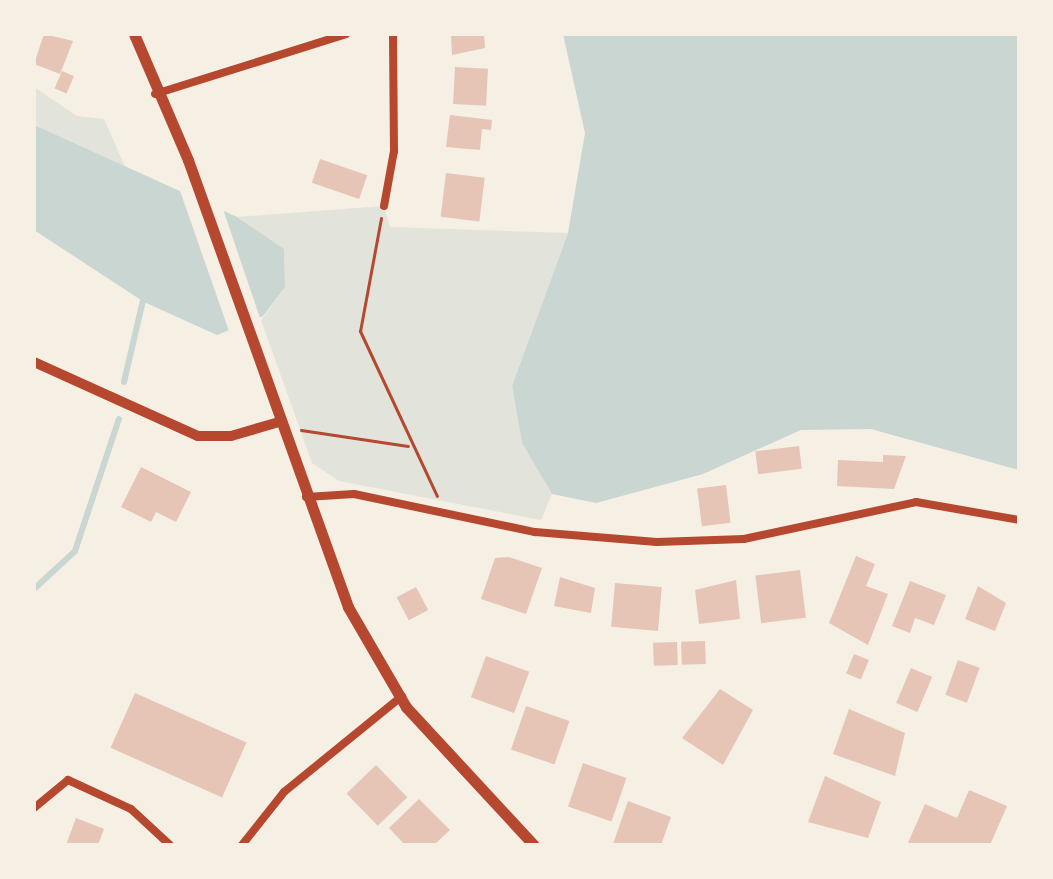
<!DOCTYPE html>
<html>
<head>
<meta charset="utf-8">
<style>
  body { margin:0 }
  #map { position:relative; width:1053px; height:879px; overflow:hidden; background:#f6efe4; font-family:"Varela Round",sans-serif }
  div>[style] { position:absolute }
  .green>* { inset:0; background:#e2e4dc }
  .water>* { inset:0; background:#c9d6d2 }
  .pier>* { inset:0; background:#f6efe4 }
  .stream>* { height:6px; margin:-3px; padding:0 3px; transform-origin:3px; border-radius:3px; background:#c9d6d2 }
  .building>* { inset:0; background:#e6c5b7; transform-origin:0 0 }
  .path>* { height:3px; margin:-1.5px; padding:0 1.5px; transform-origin:1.5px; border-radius:1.5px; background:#b5482f }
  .minor>* { height:8px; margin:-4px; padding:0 4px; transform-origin:4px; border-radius:4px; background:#b5482f }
  .tertiary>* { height:10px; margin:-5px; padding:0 5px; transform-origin:5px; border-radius:5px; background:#b5482f }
  .secondary>* { height:11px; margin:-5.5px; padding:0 5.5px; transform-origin:5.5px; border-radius:5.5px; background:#b5482f }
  span { translate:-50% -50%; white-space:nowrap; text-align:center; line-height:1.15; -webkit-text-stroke:6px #f6efe4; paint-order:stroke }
  .frame { position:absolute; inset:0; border:36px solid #f6efe4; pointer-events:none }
</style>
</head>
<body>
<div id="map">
  <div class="green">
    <i style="clip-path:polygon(34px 87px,77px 116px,104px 119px,127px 171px,34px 125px)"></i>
    <i style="clip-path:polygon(384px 206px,390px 227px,568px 233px,512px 386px,522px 443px,552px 494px,541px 520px,339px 481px,312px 463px,261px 320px,285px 287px,284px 249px,237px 217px)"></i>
  </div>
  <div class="water">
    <i style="clip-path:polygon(563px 34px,1019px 34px,1019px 470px,871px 429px,801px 430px,703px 474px,596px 503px,552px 494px,522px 443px,512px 386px,568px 233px,585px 133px)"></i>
    <i style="clip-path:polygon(34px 125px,237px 217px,284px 249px,285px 287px,263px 316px,217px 335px,144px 302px,34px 230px)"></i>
  </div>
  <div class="pier">
    <i style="clip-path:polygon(179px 188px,222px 206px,261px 321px,230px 334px)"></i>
  </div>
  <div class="stream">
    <i style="left:124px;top:382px;width:88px;rotate:-76.9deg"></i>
    <i style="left:34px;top:589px;width:56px;rotate:-42.8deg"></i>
    <i style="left:75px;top:551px;width:139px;rotate:-71.6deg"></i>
  </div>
  <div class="building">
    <i style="clip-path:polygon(44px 34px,73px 41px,60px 74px,34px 64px)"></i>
    <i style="clip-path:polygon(451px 34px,484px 34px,485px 48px,452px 55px)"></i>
    <i style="left:455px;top:67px;width:33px;height:37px;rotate:3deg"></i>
    <i style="left:62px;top:71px;width:13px;height:19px;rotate:23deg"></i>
    <i style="clip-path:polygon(450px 115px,492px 120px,491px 130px,482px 129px,480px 150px,446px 147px)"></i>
    <i style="left:320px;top:159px;width:50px;height:25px;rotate:19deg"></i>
    <i style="left:446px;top:173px;width:39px;height:44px;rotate:7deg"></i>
    <i style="left:799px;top:446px;width:23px;height:44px;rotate:83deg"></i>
    <i style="clip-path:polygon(883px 455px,906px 456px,894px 489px,837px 486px,838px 460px,883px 462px)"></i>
    <i style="clip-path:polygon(141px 467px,191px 492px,176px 522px,156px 512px,151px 522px,121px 507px)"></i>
    <i style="left:726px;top:485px;width:38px;height:29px;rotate:83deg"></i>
    <i style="clip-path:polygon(856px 556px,875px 564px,866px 586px,888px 594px,868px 645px,829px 623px)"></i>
    <i style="clip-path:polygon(509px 557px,542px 568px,526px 614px,481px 599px,495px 558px)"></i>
    <i style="left:800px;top:570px;width:48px;height:45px;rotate:83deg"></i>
    <i style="clip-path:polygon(560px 577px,595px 588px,591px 613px,554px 606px)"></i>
    <i style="clip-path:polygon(736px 580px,740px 619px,699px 624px,695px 590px)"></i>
    <i style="clip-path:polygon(910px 581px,946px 595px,934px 625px,915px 618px,910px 633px,892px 626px)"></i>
    <i style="left:615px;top:583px;width:47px;height:44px;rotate:5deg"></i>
    <i style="clip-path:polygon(978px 586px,1006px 603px,995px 631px,965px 619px)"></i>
    <i style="left:416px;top:587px;width:26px;height:22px;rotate:62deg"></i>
    <i style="left:705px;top:641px;width:23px;height:24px;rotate:88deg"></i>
    <i style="left:677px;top:642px;width:23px;height:24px;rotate:88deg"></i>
    <i style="left:854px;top:654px;width:16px;height:21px;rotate:22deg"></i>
    <i style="left:486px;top:656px;width:46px;height:44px;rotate:20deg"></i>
    <i style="left:958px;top:660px;width:23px;height:37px;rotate:20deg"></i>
    <i style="left:911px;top:668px;width:23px;height:38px;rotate:23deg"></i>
    <i style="clip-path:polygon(720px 689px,753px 710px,723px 765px,682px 738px)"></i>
    <i style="left:135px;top:693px;width:122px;height:60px;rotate:24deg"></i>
    <i style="left:526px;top:706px;width:46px;height:46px;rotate:19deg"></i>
    <i style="clip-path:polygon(849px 709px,905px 733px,895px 776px,833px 754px)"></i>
    <i style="left:583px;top:763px;width:46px;height:46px;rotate:19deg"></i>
    <i style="left:376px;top:765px;width:45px;height:41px;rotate:46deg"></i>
    <i style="clip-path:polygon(825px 776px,881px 802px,868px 838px,808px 822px)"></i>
    <i style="clip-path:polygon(969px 790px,1007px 806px,990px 845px,907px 845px,925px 804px,957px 818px)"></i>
    <i style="clip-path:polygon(419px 799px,450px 830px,434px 845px,405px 845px,389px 828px)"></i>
    <i style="clip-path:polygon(628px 801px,671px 817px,661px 845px,613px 844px)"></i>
    <i style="clip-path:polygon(76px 818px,104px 829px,98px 845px,66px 845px)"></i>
  </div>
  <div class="path">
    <i style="left:381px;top:218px;width:115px;rotate:100.5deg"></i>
    <i style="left:360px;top:331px;width:182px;rotate:65deg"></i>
    <i style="left:301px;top:430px;width:108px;rotate:8.5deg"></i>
  </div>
  <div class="minor">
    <i style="left:155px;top:94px;width:200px;rotate:-17.4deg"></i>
    <i style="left:384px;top:206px;width:56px;rotate:-79.7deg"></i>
    <i style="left:394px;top:151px;width:117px;rotate:-90.5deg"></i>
    <i style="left:306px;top:497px;width:48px;rotate:-3.6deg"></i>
    <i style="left:354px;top:494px;width:185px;rotate:11.9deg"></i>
    <i style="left:535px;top:532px;width:122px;rotate:4.7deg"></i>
    <i style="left:657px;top:542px;width:87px;rotate:-2deg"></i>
    <i style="left:744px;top:539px;width:176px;rotate:-12.1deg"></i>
    <i style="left:916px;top:502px;width:105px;rotate:9.9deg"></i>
    <i style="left:34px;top:808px;width:44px;rotate:-39.5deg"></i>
    <i style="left:68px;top:780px;width:69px;rotate:24.7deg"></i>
    <i style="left:131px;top:809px;width:53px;rotate:42.7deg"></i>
    <i style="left:242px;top:845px;width:68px;rotate:-51.6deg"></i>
    <i style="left:284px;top:792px;width:152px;rotate:-39.1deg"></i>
  </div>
  <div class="tertiary">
    <i style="left:34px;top:362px;width:180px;rotate:24.3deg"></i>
    <i style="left:198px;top:436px;width:33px"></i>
    <i style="left:231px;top:436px;width:50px;rotate:-16.3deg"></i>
  </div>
  <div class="secondary">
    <i style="left:134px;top:34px;width:137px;rotate:66.8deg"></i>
    <i style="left:188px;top:160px;width:475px;rotate:70.3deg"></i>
    <i style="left:348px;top:607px;width:116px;rotate:59.9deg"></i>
    <i style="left:406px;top:707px;width:188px;rotate:47.2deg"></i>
  </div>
  <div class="frame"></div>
</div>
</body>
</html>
